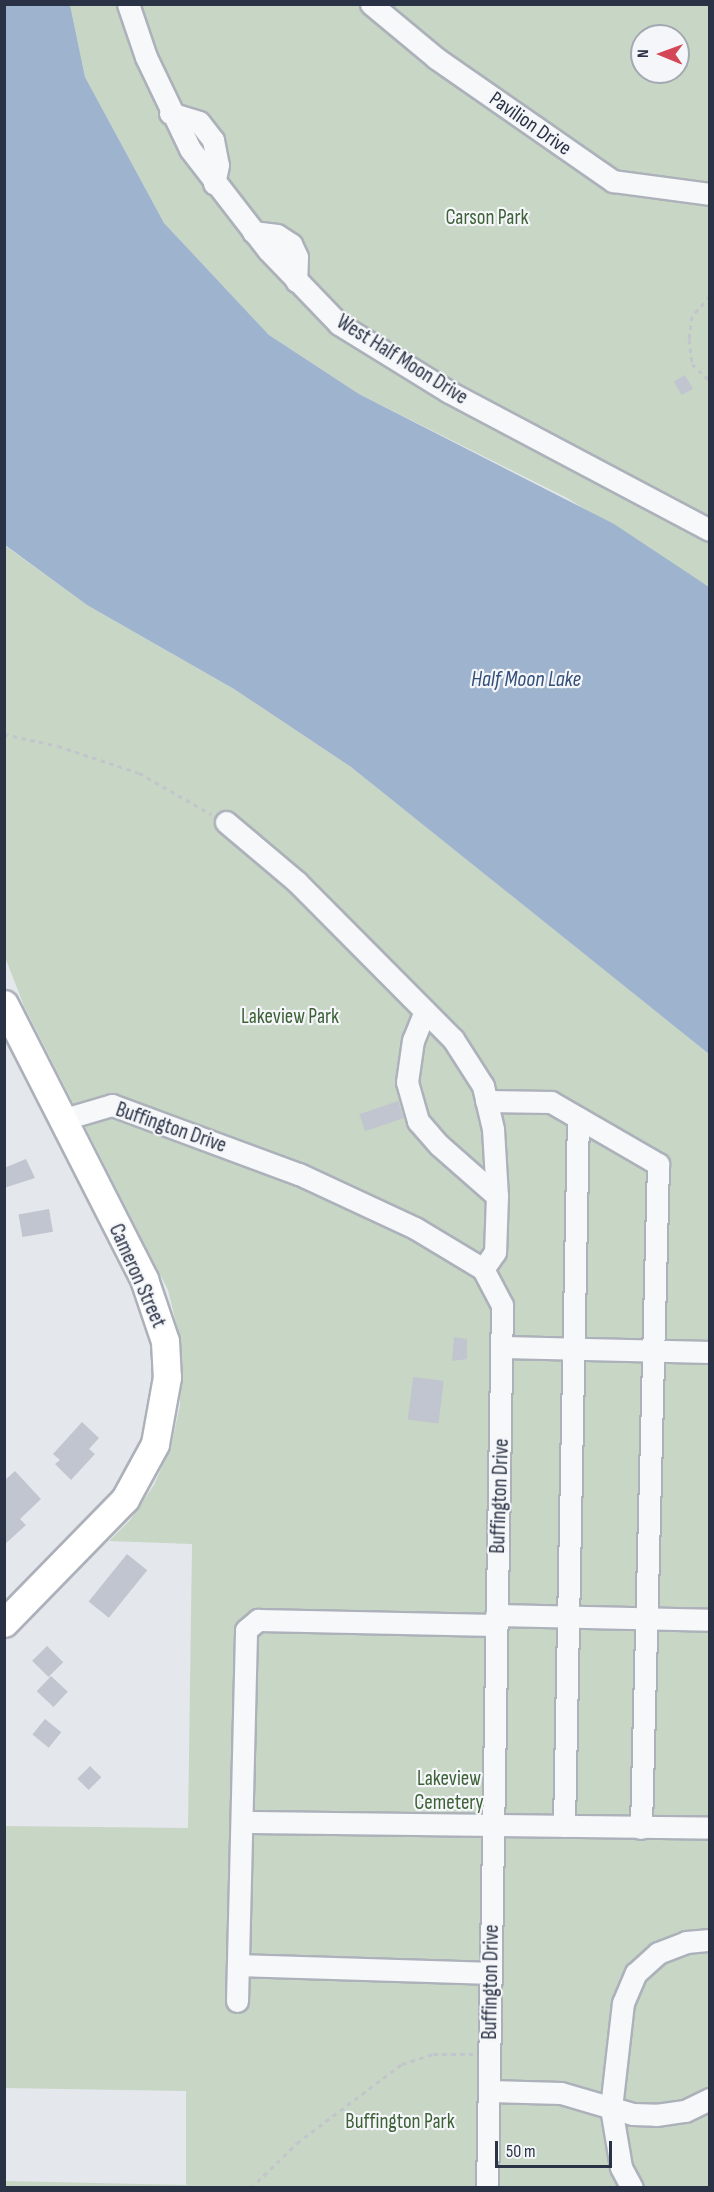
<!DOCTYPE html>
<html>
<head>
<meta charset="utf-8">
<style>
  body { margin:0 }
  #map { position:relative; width:714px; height:2192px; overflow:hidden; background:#e4e7ec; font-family:"Sofia Sans Condensed",sans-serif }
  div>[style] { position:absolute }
  .green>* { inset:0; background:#c8d6c5 }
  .water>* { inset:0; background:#9eb3cd }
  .building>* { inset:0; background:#c1c5cf; transform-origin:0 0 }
  .path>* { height:3px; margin-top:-1.5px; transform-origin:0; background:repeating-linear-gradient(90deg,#c2c5cb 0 4.5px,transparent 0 9px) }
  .roads { filter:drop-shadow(2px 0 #acb1ba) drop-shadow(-2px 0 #acb1ba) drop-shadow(0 2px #acb1ba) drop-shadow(0 -2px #acb1ba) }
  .minor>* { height:21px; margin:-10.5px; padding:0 10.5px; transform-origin:10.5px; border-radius:10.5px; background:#f7f8fa }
  .major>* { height:27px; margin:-13.5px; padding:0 13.5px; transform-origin:13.5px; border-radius:13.5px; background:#fff }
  span { translate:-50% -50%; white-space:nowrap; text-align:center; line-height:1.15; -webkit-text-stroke:4.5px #f4f6f9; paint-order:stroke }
  .street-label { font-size:21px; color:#2a3345 }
  .park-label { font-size:21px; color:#3e6137 }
  .water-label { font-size:22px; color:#33507b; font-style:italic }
  .frame { position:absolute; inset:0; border:6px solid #2a3345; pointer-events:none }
  .north { position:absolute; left:630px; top:24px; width:60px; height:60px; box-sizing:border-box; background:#f4f6f9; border:2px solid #a3a8b1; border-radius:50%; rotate:271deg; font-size:16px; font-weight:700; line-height:24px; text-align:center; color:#2a3345 }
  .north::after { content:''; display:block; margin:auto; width:21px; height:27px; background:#d34756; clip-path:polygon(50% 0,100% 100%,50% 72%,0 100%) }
  .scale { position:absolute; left:495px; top:2141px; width:117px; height:27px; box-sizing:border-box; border:3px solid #2a3345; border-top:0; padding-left:8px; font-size:18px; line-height:21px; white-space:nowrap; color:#2a3345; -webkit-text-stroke:4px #f4f6f9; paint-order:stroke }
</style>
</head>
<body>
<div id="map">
  <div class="green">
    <i style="clip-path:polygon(evenodd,70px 5px,709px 5px,709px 587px,567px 498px,359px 394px,269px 335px,164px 223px,85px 77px,70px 5px,642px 36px,678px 36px,678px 72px,642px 72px,642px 36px)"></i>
    <i style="clip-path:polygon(4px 545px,87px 605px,234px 689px,351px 767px,709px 1054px,709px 2187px,498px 2187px,499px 2066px,484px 2187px,5px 2187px,5px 2181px,186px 2185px,186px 2091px,5px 2088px,4px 1826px,188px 1828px,192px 1544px,109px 1541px,130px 1520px,154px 1485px,171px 1446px,180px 1405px,181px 1343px,168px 1290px,24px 1006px,5px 957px)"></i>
  </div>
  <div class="water">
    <i style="clip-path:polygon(4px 5px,70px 5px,85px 77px,164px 223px,269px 335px,359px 394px,614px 524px,709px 587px,709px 1054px,351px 767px,234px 689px,87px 605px,5px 545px)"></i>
  </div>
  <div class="building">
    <i style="left:685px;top:375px;width:16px;height:13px;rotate:60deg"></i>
    <i style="left:398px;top:1101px;width:18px;height:41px;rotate:71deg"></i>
    <i style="clip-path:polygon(26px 1159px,35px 1178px,4px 1188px,4px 1168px)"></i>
    <i style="left:49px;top:1209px;width:23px;height:31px;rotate:80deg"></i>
    <i style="clip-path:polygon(454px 1337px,467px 1339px,467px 1359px,452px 1361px)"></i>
    <i style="left:413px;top:1377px;width:31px;height:43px;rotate:7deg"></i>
    <i style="clip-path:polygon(82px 1422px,99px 1438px,89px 1449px,95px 1454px,71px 1480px,55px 1464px,60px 1460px,53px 1454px)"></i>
    <i style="clip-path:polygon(15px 1471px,41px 1499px,20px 1519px,26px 1525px,4px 1545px,4px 1481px)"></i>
    <i style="left:127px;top:1554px;width:26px;height:61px;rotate:39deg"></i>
    <i style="left:47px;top:1646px;width:23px;height:21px;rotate:45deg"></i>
    <i style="left:51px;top:1676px;width:23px;height:21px;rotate:43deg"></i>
    <i style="left:45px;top:1719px;width:21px;height:20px;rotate:39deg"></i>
    <i style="left:90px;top:1766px;width:16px;height:18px;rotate:45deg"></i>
  </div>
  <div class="path">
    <i style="left:710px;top:296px;width:27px;rotate:132deg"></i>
    <i style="left:692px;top:316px;width:23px;rotate:97deg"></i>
    <i style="left:689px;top:339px;width:25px;rotate:83deg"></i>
    <i style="left:692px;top:364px;width:25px;rotate:43deg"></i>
    <i style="left:4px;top:734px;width:55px;rotate:12.5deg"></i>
    <i style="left:58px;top:746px;width:85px;rotate:18.4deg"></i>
    <i style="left:139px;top:773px;width:83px;rotate:29.7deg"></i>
    <i style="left:251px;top:2188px;width:64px;rotate:-44.4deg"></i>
    <i style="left:297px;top:2143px;width:131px;rotate:-37deg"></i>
    <i style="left:402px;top:2064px;width:33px;rotate:-18deg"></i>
    <i style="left:433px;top:2054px;width:40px"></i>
  </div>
  <div class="roads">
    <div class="minor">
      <i style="left:128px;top:4px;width:56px;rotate:71.2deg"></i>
      <i style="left:146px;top:57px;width:102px;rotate:64.4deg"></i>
      <i style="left:190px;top:149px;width:128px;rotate:52.3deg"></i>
      <i style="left:268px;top:250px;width:103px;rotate:46.2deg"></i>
      <i style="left:339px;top:324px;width:129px;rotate:31.7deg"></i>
      <i style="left:449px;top:392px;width:295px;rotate:27.9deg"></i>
      <i style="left:371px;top:4px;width:85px;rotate:39.7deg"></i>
      <i style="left:436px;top:58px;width:216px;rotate:34.8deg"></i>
      <i style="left:613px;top:181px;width:98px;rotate:7.6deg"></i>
      <i style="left:170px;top:113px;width:30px;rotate:17deg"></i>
      <i style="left:199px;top:122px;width:23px;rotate:52deg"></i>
      <i style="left:213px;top:140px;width:25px;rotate:79deg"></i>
      <i style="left:218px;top:165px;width:19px;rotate:102deg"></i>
      <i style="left:253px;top:232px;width:24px;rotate:7deg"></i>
      <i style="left:277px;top:235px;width:17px;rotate:33deg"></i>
      <i style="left:291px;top:244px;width:14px;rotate:65deg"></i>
      <i style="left:297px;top:257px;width:24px;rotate:92deg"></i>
      <i style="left:226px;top:822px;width:93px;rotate:40.2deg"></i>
      <i style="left:297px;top:882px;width:221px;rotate:45.2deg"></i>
      <i style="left:453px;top:1039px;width:56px;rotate:57.4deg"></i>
      <i style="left:483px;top:1086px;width:44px;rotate:76.9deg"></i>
      <i style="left:493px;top:1129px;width:67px;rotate:86.6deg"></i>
      <i style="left:497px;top:1196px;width:56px;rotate:92deg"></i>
      <i style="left:495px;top:1252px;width:21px;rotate:125deg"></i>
      <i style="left:425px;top:1011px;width:31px;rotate:112deg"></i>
      <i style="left:413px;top:1040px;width:42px;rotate:98.1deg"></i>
      <i style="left:407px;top:1082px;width:41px;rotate:74.2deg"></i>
      <i style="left:418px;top:1121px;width:32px;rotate:49deg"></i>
      <i style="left:439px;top:1145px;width:77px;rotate:41.3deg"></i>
      <i style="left:486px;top:1101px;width:65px;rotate:0.9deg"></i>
      <i style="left:551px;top:1102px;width:124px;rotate:30.1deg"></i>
      <i style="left:658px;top:1164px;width:664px;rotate:91.47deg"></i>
      <i style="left:61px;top:1120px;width:53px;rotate:-16.4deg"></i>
      <i style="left:112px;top:1105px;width:199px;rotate:20.3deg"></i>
      <i style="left:299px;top:1174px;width:128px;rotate:25deg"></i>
      <i style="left:415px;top:1228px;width:79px;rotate:31.1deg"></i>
      <i style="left:483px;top:1269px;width:41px;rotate:62.2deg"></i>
      <i style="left:502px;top:1305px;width:883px;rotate:90.97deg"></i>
      <i style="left:504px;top:1347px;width:206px;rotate:1.4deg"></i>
      <i style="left:496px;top:1615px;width:214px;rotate:1.3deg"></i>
      <i style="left:242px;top:1822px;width:468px;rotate:0.7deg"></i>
      <i style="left:564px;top:1826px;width:708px;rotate:-88.87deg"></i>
      <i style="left:239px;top:1965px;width:252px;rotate:1.8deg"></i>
      <i style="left:237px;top:2001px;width:371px;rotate:-88.6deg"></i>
      <i style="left:246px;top:1630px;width:16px;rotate:-40deg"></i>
      <i style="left:258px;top:1620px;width:238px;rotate:1.2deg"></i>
      <i style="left:490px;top:2091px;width:71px;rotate:1.6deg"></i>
      <i style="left:561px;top:2093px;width:75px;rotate:16.3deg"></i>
      <i style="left:633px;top:2114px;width:23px;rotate:2deg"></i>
      <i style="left:656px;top:2115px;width:29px;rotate:-8deg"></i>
      <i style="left:685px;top:2111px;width:28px;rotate:-26deg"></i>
      <i style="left:632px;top:2188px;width:24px;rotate:-118deg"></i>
      <i style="left:621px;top:2167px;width:60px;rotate:-99.6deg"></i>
      <i style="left:611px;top:2108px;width:106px;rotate:-83.5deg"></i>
      <i style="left:623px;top:2003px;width:33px;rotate:-67deg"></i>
      <i style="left:636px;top:1973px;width:30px;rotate:-42deg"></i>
      <i style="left:658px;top:1953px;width:30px;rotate:-21deg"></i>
      <i style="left:686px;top:1942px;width:24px;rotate:-5deg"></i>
    </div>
    <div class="major">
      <i style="left:4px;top:1004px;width:309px;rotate:63deg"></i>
      <i style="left:144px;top:1279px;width:65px;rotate:71.3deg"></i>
      <i style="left:165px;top:1341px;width:36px;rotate:87deg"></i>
      <i style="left:167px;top:1377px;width:68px;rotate:100.2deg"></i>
      <i style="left:155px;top:1444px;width:63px;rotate:118.6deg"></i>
      <i style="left:125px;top:1499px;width:173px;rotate:134.3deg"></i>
    </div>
  </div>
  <div class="street-label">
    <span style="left:530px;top:124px;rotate:35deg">Pavilion Drive</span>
    <span style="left:402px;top:360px;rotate:32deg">West Half Moon Drive</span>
    <span style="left:171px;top:1128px;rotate:19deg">Buffington Drive</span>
    <span style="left:137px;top:1276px;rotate:66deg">Cameron Street</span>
    <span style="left:500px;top:1496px;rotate:-88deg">Buffington Drive</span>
    <span style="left:491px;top:1982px;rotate:-89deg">Buffington Drive</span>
  </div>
  <div class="park-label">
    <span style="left:487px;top:218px">Carson Park</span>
    <span style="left:290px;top:1017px">Lakeview Park</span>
    <span style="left:449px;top:1791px">Lakeview<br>Cemetery</span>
    <span style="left:400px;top:2122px">Buffington Park</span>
  </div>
  <div class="water-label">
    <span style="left:526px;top:680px">Half Moon Lake</span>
  </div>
  <div class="frame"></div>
  <div class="north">N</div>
  <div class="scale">50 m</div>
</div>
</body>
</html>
